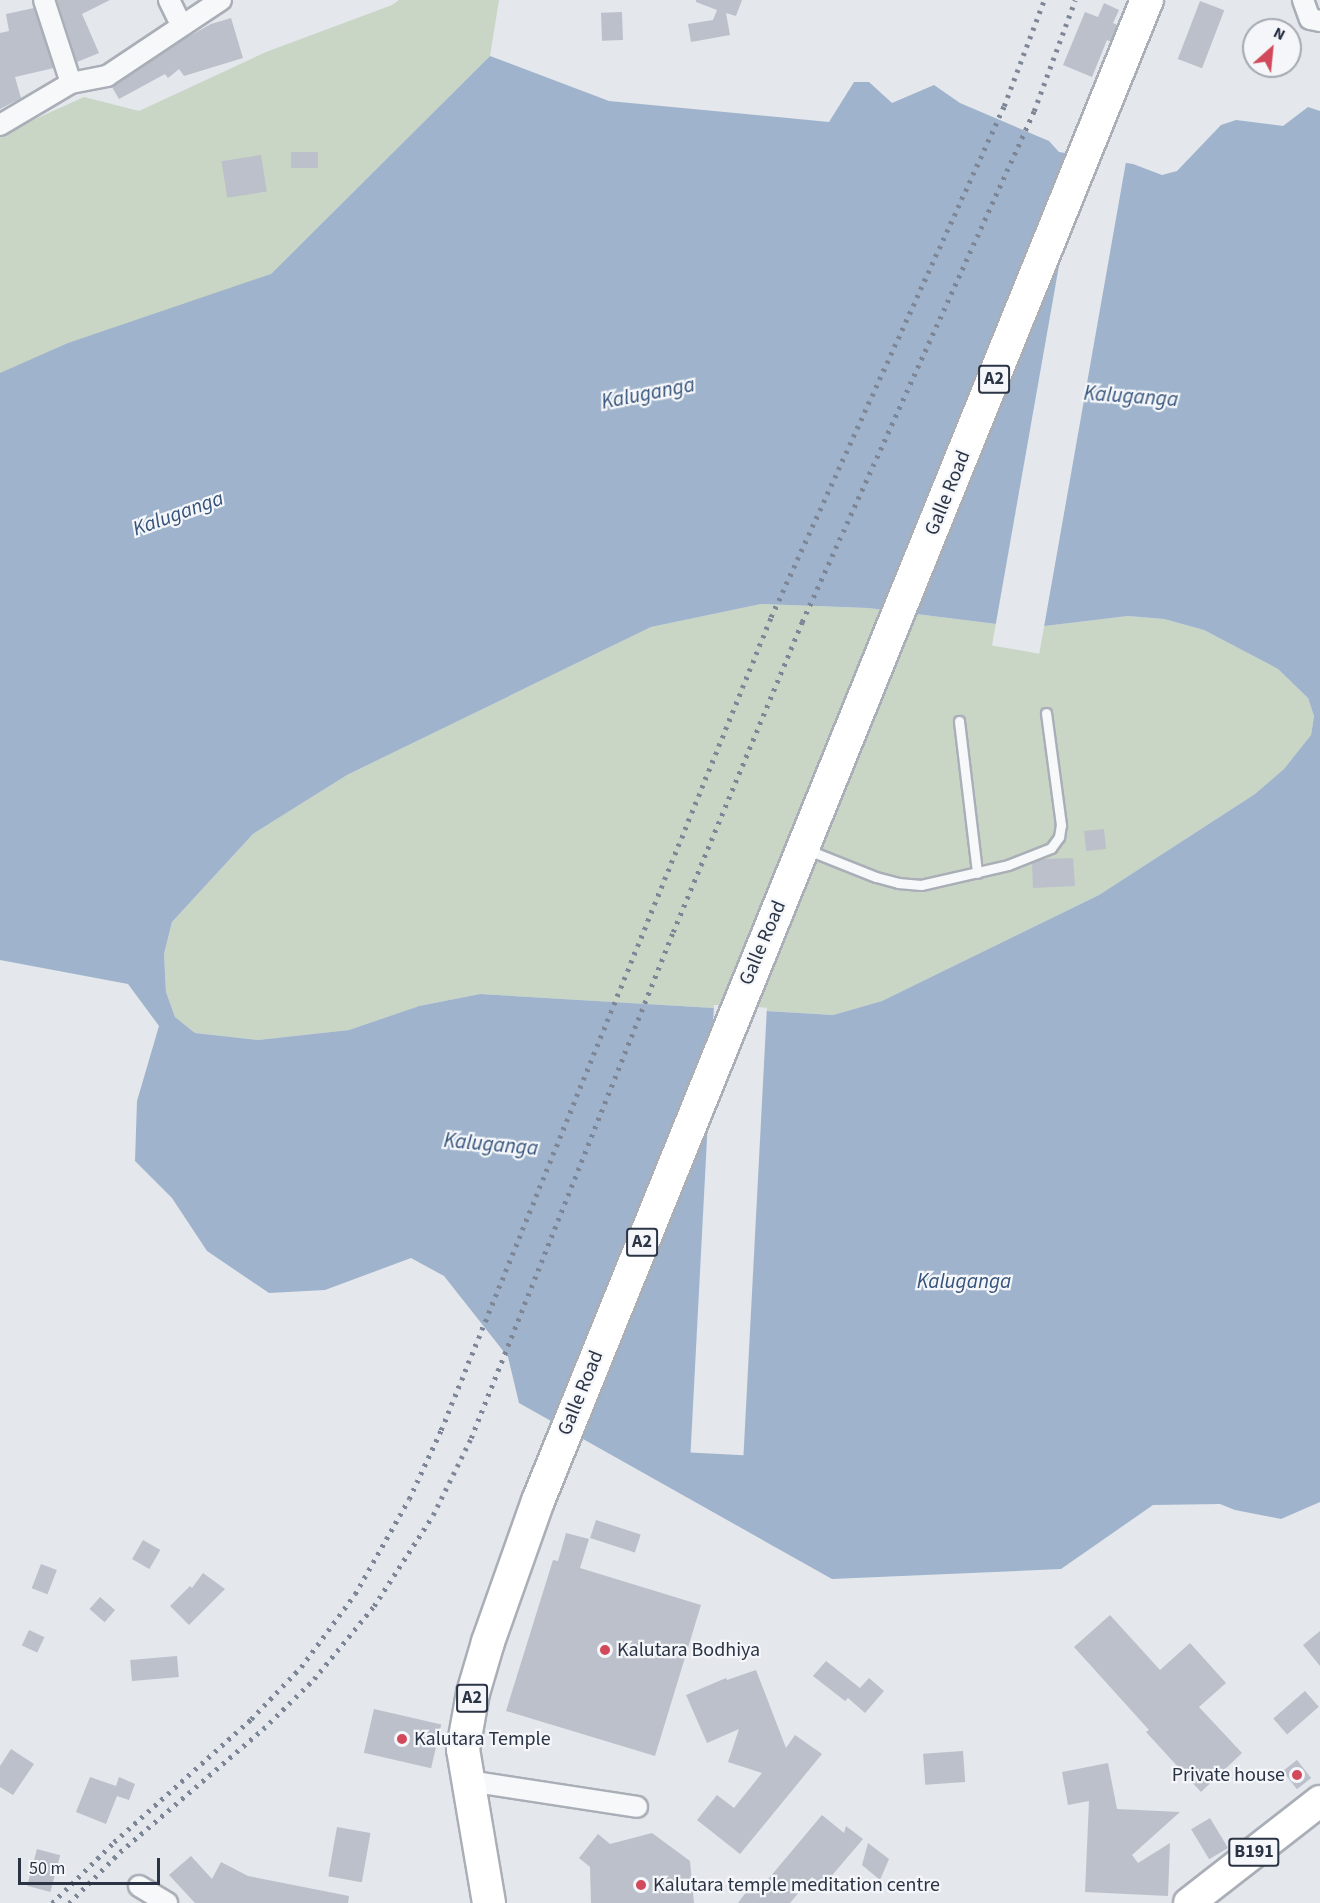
<!DOCTYPE html>
<html>
<head>
<meta charset="utf-8">
<style>
  body { margin:0 }
  #map { position:relative; width:1320px; height:1903px; overflow:hidden; background:#e4e7ec; font-family:"Source Sans 3",sans-serif }
  div>[style] { position:absolute }
  .green>* { inset:0; background:#c9d6c5 }
  .water>* { inset:0; background:#9fb4cc }
  .pier>* { inset:0; background:#e4e7ec; transform-origin:0 0 }
  .building>* { inset:0; background:#bbc0ca; transform-origin:0 0 }
  .roads { filter:drop-shadow(2px 0 #a9aeb7) drop-shadow(-2px 0 #a9aeb7) drop-shadow(0 2px #a9aeb7) drop-shadow(0 -2px #a9aeb7) }
  .service>* { height:9px; margin:-4.5px; padding:0 4.5px; transform-origin:4.5px; border-radius:4.5px; background:#f7f8fa }
  .minor>* { height:20px; margin:-10px; padding:0 10px; transform-origin:10px; border-radius:10px; background:#f7f8fa }
  .primary>* { height:30px; margin:-15px; padding:0 15px; transform-origin:15px; border-radius:15px; background:#fff }
  .trunk>* { height:32px; margin:-16px; padding:0 16px; transform-origin:16px; border-radius:16px; background:#fff }
  .rail>* { height:4.5px; margin-top:-2.25px; transform-origin:0; background:repeating-linear-gradient(90deg,#7d8696 0 3px,transparent 0 9px) }
  .dots>* { width:16px; height:16px; translate:-50% -50%; box-sizing:border-box; border:3px solid #f4f6f9; border-radius:50% }
  span { translate:-50% -50%; white-space:nowrap; text-align:center; line-height:1.15; -webkit-text-stroke:4.5px #f4f6f9; paint-order:stroke }
  .shield-label span { padding:2px 4px; background:#f4f6f9; border:2px solid; border-radius:4px; -webkit-text-stroke-width:0 }
  .shield-label { font-size:18px; color:#2b3445; font-weight:700 }
  .street-label { font-size:20px; color:#2b3445 }
  .poi-label { font-size:20px; color:#2b3445 }
  .left { translate:0 -50%; text-align:left }
  .right { translate:-100% -50%; text-align:right }
  .water-label { font-size:21px; color:#34527a; font-style:italic }
  .north { position:absolute; left:1242px; top:18px; width:60px; height:60px; box-sizing:border-box; background:#f4f6f9; border:2px solid #a4a8b1; border-radius:50%; rotate:27deg; font-size:16px; font-weight:700; line-height:24px; text-align:center; color:#2b3445 }
  .north::after { content:''; display:block; margin:auto; width:21px; height:27px; background:#d1495b; clip-path:polygon(50% 0,100% 100%,50% 72%,0 100%) }
  .scale { position:absolute; left:18px; top:1858px; width:142px; height:27px; box-sizing:border-box; border:3px solid #2b3445; border-top:0; padding-left:8px; font-size:18px; line-height:21px; white-space:nowrap; color:#2b3445; -webkit-text-stroke:4px #f4f6f9; paint-order:stroke }
</style>
</head>
<body>
<div id="map">
  <div class="green">
    <i style="clip-path:polygon(399px 0,499px 0,490px 56px,271px 274px,0 379px,0 135px,84px 97px,139px 111px,266px 52px,392px 5px)"></i>
    <i style="clip-path:polygon(761px 604px,868px 608px,1028px 628px,1128px 616px,1164px 619px,1204px 630px,1278px 669px,1308px 698px,1314px 716px,1311px 735px,1284px 769px,1255px 794px,1099px 895px,882px 1001px,833px 1015px,480px 994px,419px 1006px,349px 1030px,258px 1040px,195px 1033px,175px 1017px,166px 992px,164px 954px,172px 922px,253px 834px,347px 775px,651px 627px)"></i>
  </div>
  <div class="water">
    <i style="clip-path:polygon(evenodd,490px 56px,609px 101px,829px 122px,854px 82px,869px 82px,892px 103px,934px 85px,960px 103px,1049px 141px,1059px 152px,1133px 164px,1162px 175px,1177px 171px,1221px 125px,1236px 120px,1283px 126px,1308px 107px,1320px 111px,1320px 1502px,1281px 1519px,1235px 1510px,1220px 1504px,1153px 1505px,1061px 1569px,832px 1579px,519px 1403px,508px 1357px,444px 1276px,411px 1258px,325px 1290px,269px 1293px,207px 1251px,172px 1198px,135px 1161px,137px 1101px,159px 1026px,128px 984px,0 960px,0 373px,68px 343px,271px 274px,490px 56px,761px 604px,868px 608px,1028px 628px,1128px 616px,1164px 619px,1204px 630px,1278px 669px,1308px 698px,1314px 716px,1311px 735px,1284px 769px,1255px 794px,1099px 895px,882px 1001px,833px 1015px,480px 994px,419px 1006px,349px 1030px,258px 1040px,195px 1033px,175px 1017px,166px 992px,164px 954px,172px 922px,253px 834px,347px 775px,651px 627px,761px 604px)"></i>
  </div>
  <div class="pier">
    <i style="left:1079px;top:152px;width:48px;height:501px;rotate:10deg"></i>
    <i style="left:714px;top:1005px;width:53px;height:448px;rotate:3deg"></i>
  </div>
  <div class="building">
    <i style="clip-path:polygon(57px 0,110px 0,82px 14px,99px 53px,77px 62px)"></i>
    <i style="clip-path:polygon(696px 0,742px 0,736px 16px,726px 13px,730px 35px,691px 42px,688px 24px,713px 20px,717px 10px,696px 2px)"></i>
    <i style="left:1200px;top:1px;width:26px;height:62px;rotate:21deg"></i>
    <i style="clip-path:polygon(1104px 3px,1119px 10px,1113px 23px,1117px 25px,1111px 42px,1107px 40px,1092px 77px,1063px 65px,1085px 12px,1098px 17px)"></i>
    <i style="clip-path:polygon(34px 8px,54px 68px,15px 77px,21px 98px,0 109px,0 33px,9px 31px,6px 14px)"></i>
    <i style="left:622px;top:12px;width:28px;height:21px;rotate:88deg"></i>
    <i style="clip-path:polygon(231px 18px,243px 58px,184px 76px,179px 69px,168px 78px,165px 74px,119px 99px,112px 87px,186px 38px,211px 24px)"></i>
    <i style="left:291px;top:152px;width:27px;height:16px"></i>
    <i style="left:261px;top:155px;width:37px;height:40px;rotate:81deg"></i>
    <i style="left:1104px;top:829px;width:20px;height:20px;rotate:84deg"></i>
    <i style="clip-path:polygon(1073px 858px,1075px 886px,1033px 888px,1032px 863px,1042px 859px)"></i>
    <i style="left:596px;top:1520px;width:47px;height:19px;rotate:18deg"></i>
    <i style="clip-path:polygon(566px 1533px,589px 1539px,580px 1568px,701px 1605px,655px 1756px,506px 1711px,553px 1560px,558px 1561px)"></i>
    <i style="left:143px;top:1540px;width:20px;height:22px;rotate:30deg"></i>
    <i style="left:41px;top:1564px;width:17px;height:26px;rotate:21deg"></i>
    <i style="clip-path:polygon(203px 1573px,225px 1589px,189px 1625px,170px 1606px,190px 1586px,192px 1588px)"></i>
    <i style="left:100px;top:1597px;width:20px;height:16px;rotate:41deg"></i>
    <i style="clip-path:polygon(1110px 1615px,1160px 1670px,1190px 1643px,1226px 1683px,1199px 1707px,1242px 1753px,1201px 1792px,1146px 1732px,1149px 1730px,1074px 1647px)"></i>
    <i style="left:29px;top:1630px;width:17px;height:17px;rotate:25deg"></i>
    <i style="clip-path:polygon(1320px 1631px,1320px 1666px,1303px 1645px)"></i>
    <i style="left:177px;top:1656px;width:21px;height:47px;rotate:85deg"></i>
    <i style="clip-path:polygon(826px 1661px,860px 1688px,869px 1678px,884px 1691px,865px 1713px,848px 1698px,845px 1701px,813px 1676px)"></i>
    <i style="clip-path:polygon(756px 1670px,786px 1748px,795px 1735px,822px 1754px,740px 1854px,697px 1820px,717px 1795px,734px 1808px,762px 1773px,728px 1762px,739px 1729px,707px 1743px,686px 1695px,726px 1678px,727px 1680px)"></i>
    <i style="left:1305px;top:1691px;width:21px;height:42px;rotate:49deg"></i>
    <i style="left:374px;top:1709px;width:69px;height:45px;rotate:13deg"></i>
    <i style="clip-path:polygon(11px 1749px,34px 1764px,13px 1795px,0 1787px,0 1766px)"></i>
    <i style="left:963px;top:1751px;width:31px;height:40px;rotate:86deg"></i>
    <i style="left:1297px;top:1760px;width:23px;height:18px;rotate:52deg"></i>
    <i style="clip-path:polygon(1108px 1763px,1117px 1809px,1180px 1812px,1132px 1855px,1138px 1863px,1170px 1843px,1168px 1896px,1085px 1892px,1089px 1801px,1068px 1805px,1062px 1772px)"></i>
    <i style="clip-path:polygon(90px 1777px,116px 1786px,119px 1777px,135px 1784px,129px 1800px,117px 1796px,106px 1824px,76px 1812px)"></i>
    <i style="clip-path:polygon(822px 1815px,844px 1833px,846px 1826px,863px 1839px,823px 1886px,812px 1877px,790px 1903px,738px 1903px,753px 1883px,760px 1889px)"></i>
    <i style="left:1210px;top:1818px;width:35px;height:22px;rotate:59deg"></i>
    <i style="left:337px;top:1827px;width:34px;height:50px;rotate:10deg"></i>
    <i style="clip-path:polygon(652px 1833px,690px 1861px,694px 1903px,591px 1903px,590px 1867px,579px 1858px,598px 1834px,610px 1844px)"></i>
    <i style="clip-path:polygon(868px 1843px,889px 1859px,880px 1880px,862px 1865px)"></i>
    <i style="left:37px;top:1849px;width:24px;height:38px;rotate:15deg"></i>
    <i style="clip-path:polygon(191px 1856px,212px 1879px,221px 1862px,248px 1876px,349px 1896px,348px 1903px,195px 1903px,169px 1875px)"></i>
  </div>
  <div class="roads">
    <div class="service">
      <i style="left:959px;top:721px;width:153px;rotate:83.2deg"></i>
      <i style="left:808px;top:850px;width:73px;rotate:21.7deg"></i>
      <i style="left:876px;top:877px;width:23px;rotate:15deg"></i>
      <i style="left:898px;top:883px;width:23px;rotate:5deg"></i>
      <i style="left:921px;top:885px;width:89px;rotate:-12.9deg"></i>
      <i style="left:1008px;top:865px;width:46px;rotate:-21.6deg"></i>
      <i style="left:1051px;top:848px;width:14px;rotate:-54deg"></i>
      <i style="left:1059px;top:837px;width:12px;rotate:-81deg"></i>
      <i style="left:1061px;top:825px;width:113px;rotate:-97.6deg"></i>
    </div>
    <div class="minor">
      <i style="left:44px;top:0;width:87px;rotate:72deg"></i>
      <i style="left:169px;top:0;width:28px;rotate:64deg"></i>
      <i style="left:1303px;top:0;width:20px;rotate:70deg"></i>
      <i style="left:1310px;top:19px;width:10px;rotate:11deg"></i>
      <i style="left:0;top:125px;width:82px;rotate:-30.6deg"></i>
      <i style="left:71px;top:83px;width:37px;rotate:-11deg"></i>
      <i style="left:107px;top:76px;width:137px;rotate:-33.7deg"></i>
      <i style="left:468px;top:1781px;width:171px;rotate:8.7deg"></i>
      <i style="left:139px;top:1886px;width:33px;rotate:31deg"></i>
    </div>
    <div class="primary">
      <i style="left:1189px;top:1903px;width:166px;rotate:-37.9deg"></i>
    </div>
    <div class="trunk">
      <i style="left:489px;top:1903px;width:156px;rotate:-99.6deg"></i>
      <i style="left:463px;top:1749px;width:57px;rotate:-79.9deg"></i>
      <i style="left:473px;top:1693px;width:53px;rotate:-73.6deg"></i>
      <i style="left:488px;top:1642px;width:150px;rotate:-70.5deg"></i>
      <i style="left:538px;top:1501px;width:1620px;rotate:-67.92deg"></i>
    </div>
  </div>
  <div class="rail">
    <i style="left:52px;top:1903px;width:87px;rotate:-44.5deg"></i>
    <i style="left:114px;top:1842px;width:184px;rotate:-41.9deg"></i>
    <i style="left:251px;top:1719px;width:72px;rotate:-46.1deg"></i>
    <i style="left:301px;top:1667px;width:91px;rotate:-53.5deg"></i>
    <i style="left:355px;top:1594px;width:109px;rotate:-60.4deg"></i>
    <i style="left:409px;top:1499px;width:76px;rotate:-65.1deg"></i>
    <i style="left:441px;top:1430px;width:877px;rotate:-67.91deg"></i>
    <i style="left:771px;top:617px;width:562px;rotate:-65.49deg"></i>
    <i style="left:1004px;top:106px;width:113px;rotate:-69.3deg"></i>
    <i style="left:69px;top:1903px;width:72px;rotate:-45deg"></i>
    <i style="left:120px;top:1852px;width:189px;rotate:-40.7deg"></i>
    <i style="left:263px;top:1729px;width:71px;rotate:-44.4deg"></i>
    <i style="left:314px;top:1679px;width:94px;rotate:-50.6deg"></i>
    <i style="left:374px;top:1606px;width:108px;rotate:-57deg"></i>
    <i style="left:433px;top:1515px;width:86px;rotate:-63.7deg"></i>
    <i style="left:471px;top:1438px;width:545px;rotate:-68.24deg"></i>
    <i style="left:673px;top:932px;width:336px;rotate:-67.4deg"></i>
    <i style="left:802px;top:622px;width:561px;rotate:-65.58deg"></i>
    <i style="left:1034px;top:111px;width:118px;rotate:-69.7deg"></i>
  </div>
  <div class="dots">
    <i style="left:605px;top:1650px;background:#d1495b"></i>
    <i style="left:402px;top:1739px;background:#d1495b"></i>
    <i style="left:1297px;top:1775px;background:#d1495b"></i>
    <i style="left:641px;top:1885px;background:#d1495b"></i>
  </div>
  <div class="shield-label">
    <span style="left:994px;top:379px">A2</span>
    <span style="left:642px;top:1242px">A2</span>
    <span style="left:472px;top:1698px">A2</span>
    <span style="left:1254px;top:1852px">B191</span>
  </div>
  <div class="street-label">
    <span style="left:948px;top:493px;rotate:-68deg">Galle Road</span>
    <span style="left:763px;top:943px;rotate:-67deg">Galle Road</span>
    <span style="left:581px;top:1393px;rotate:-68deg">Galle Road</span>
  </div>
  <div class="poi-label">
    <span class="left" style="left:617px;top:1650px">Kalutara Bodhiya</span>
    <span class="left" style="left:414px;top:1739px">Kalutara Temple</span>
    <span class="right" style="left:1285px;top:1775px">Private house</span>
    <span class="left" style="left:653px;top:1885px">Kalutara temple meditation centre</span>
  </div>
  <div class="water-label">
    <span style="left:648px;top:393px;rotate:-11deg">Kaluganga</span>
    <span style="left:1131px;top:396px;rotate:4deg">Kaluganga</span>
    <span style="left:178px;top:513px;rotate:-20deg">Kaluganga</span>
    <span style="left:491px;top:1144px;rotate:5deg">Kaluganga</span>
    <span style="left:964px;top:1281px">Kaluganga</span>
  </div>
  <div class="north">N</div>
  <div class="scale">50 m</div>
</div>
</body>
</html>
